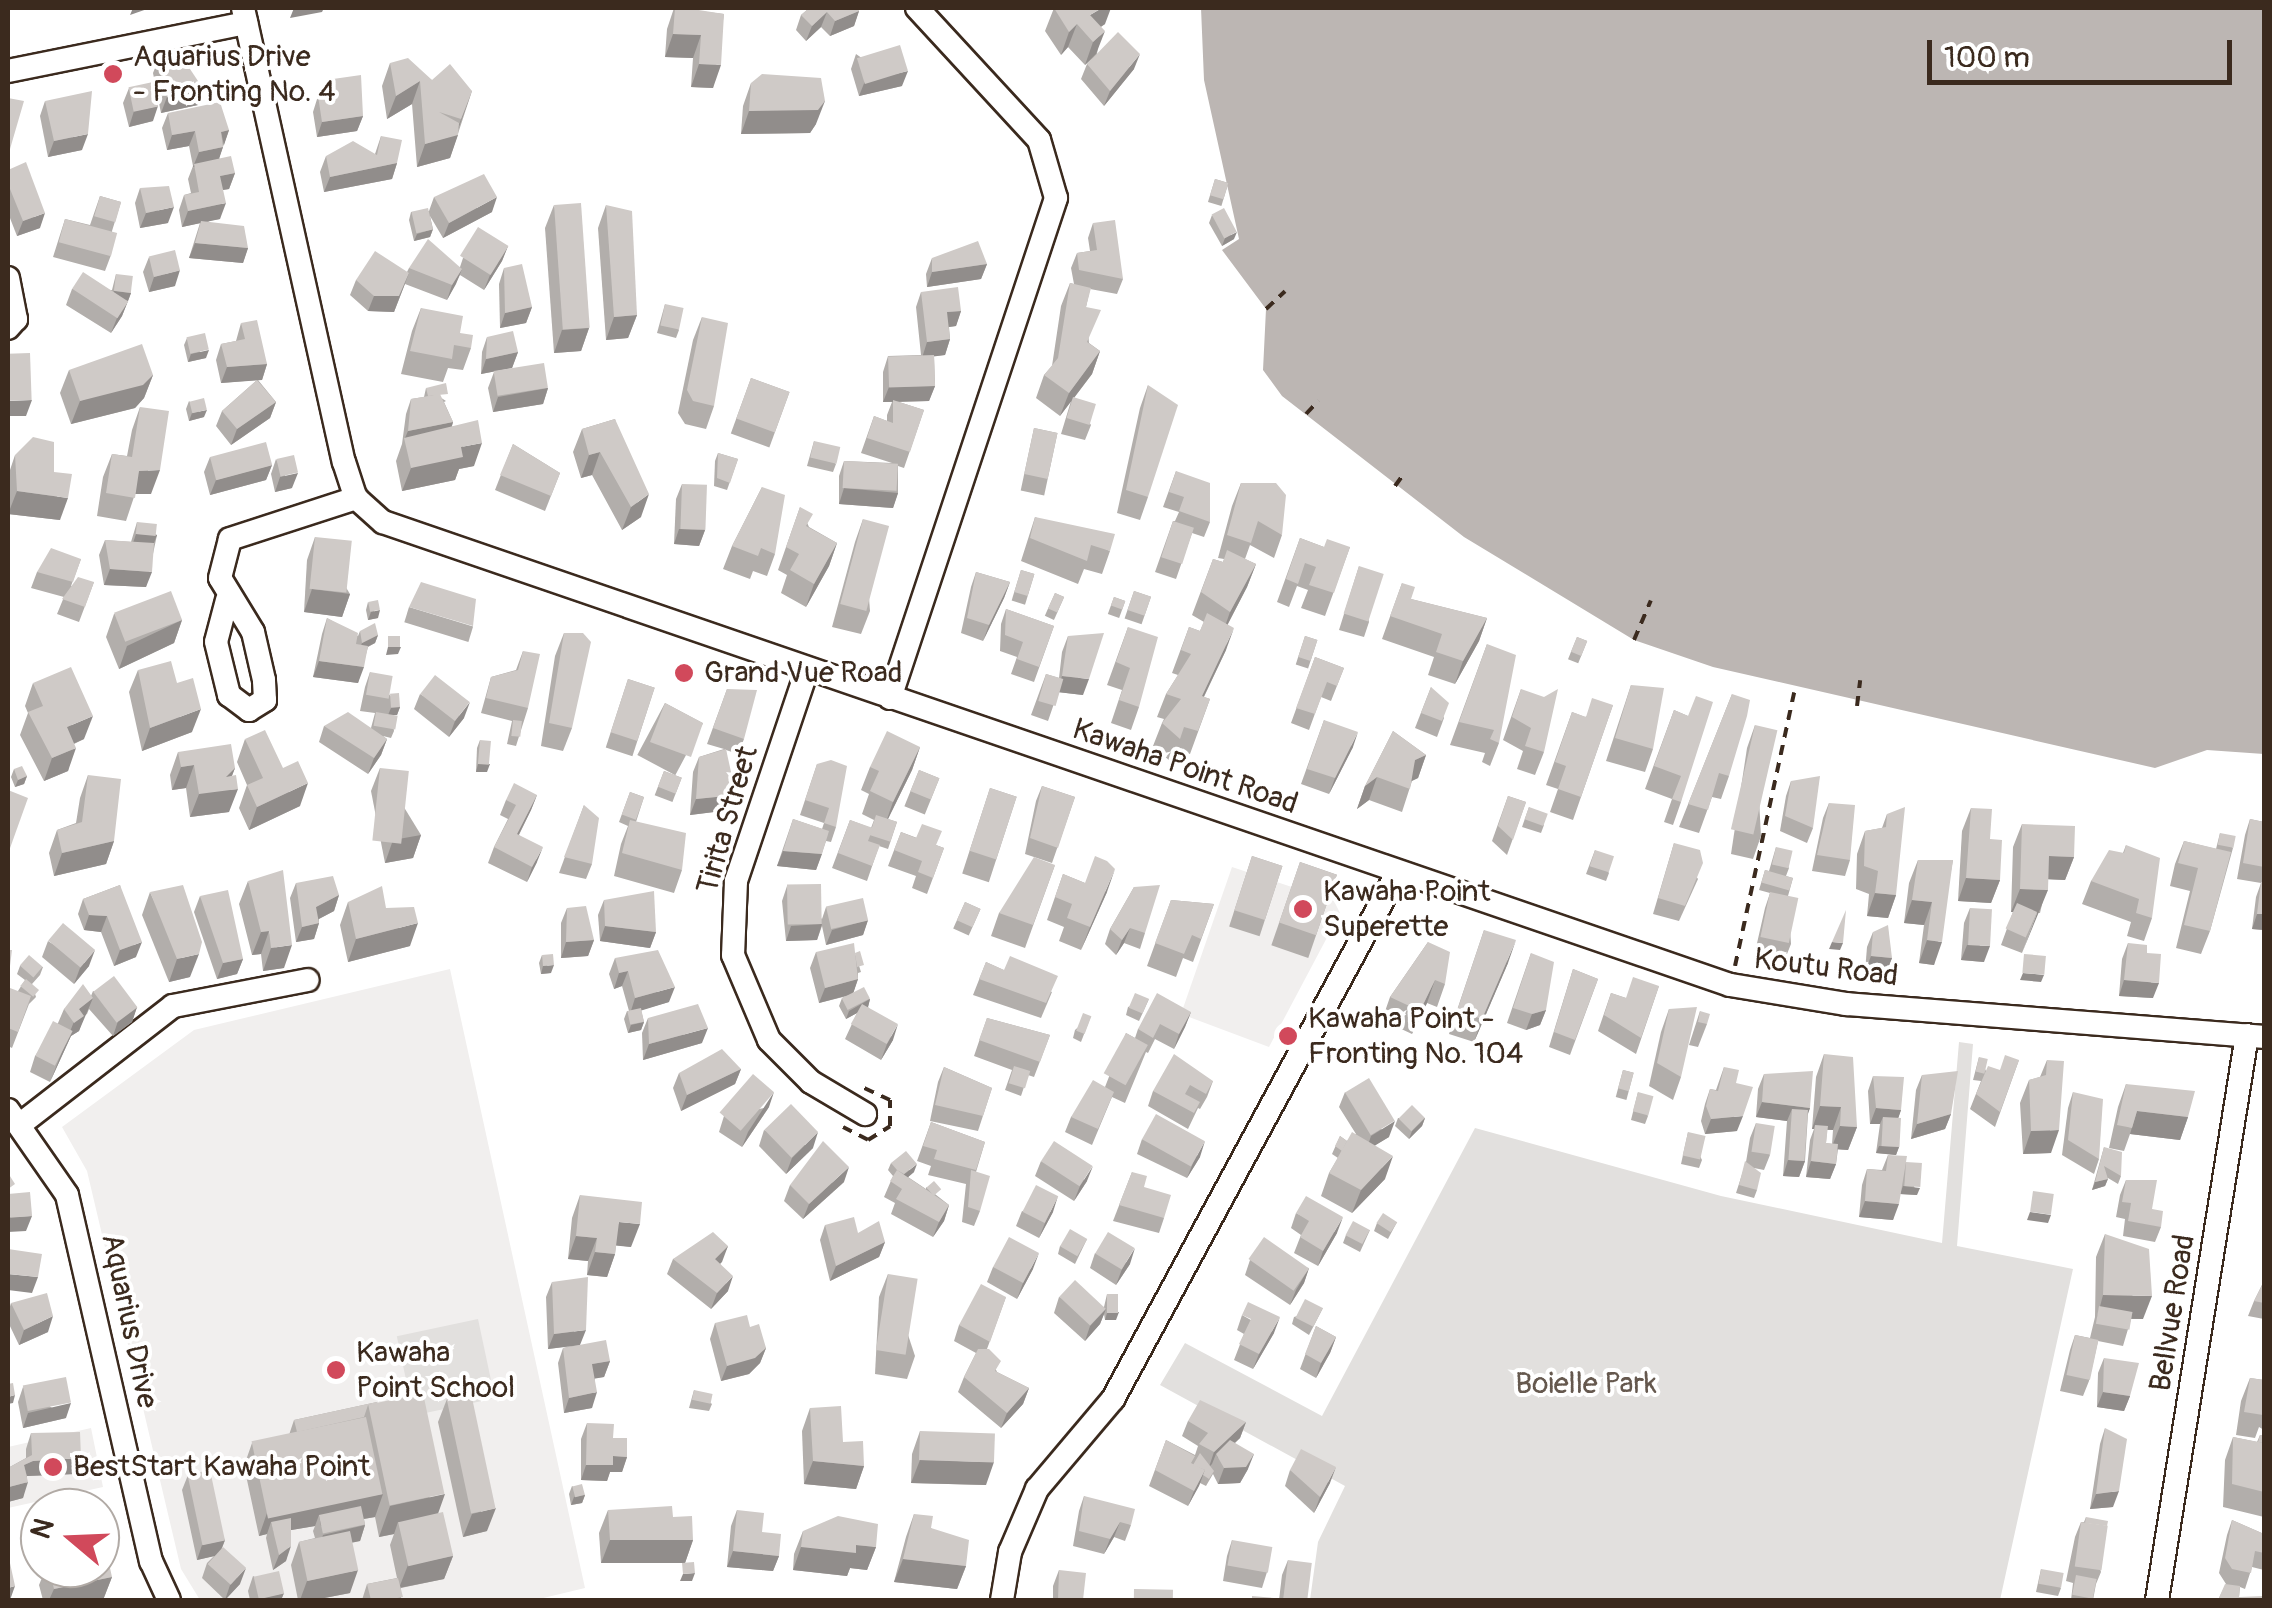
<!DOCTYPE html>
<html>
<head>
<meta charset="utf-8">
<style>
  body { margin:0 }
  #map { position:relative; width:2272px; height:1608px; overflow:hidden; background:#fff; font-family:Pangolin,sans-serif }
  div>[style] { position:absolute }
  .built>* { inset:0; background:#f1efee }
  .green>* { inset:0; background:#e2e0de; transform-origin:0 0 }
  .water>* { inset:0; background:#bcb6b3 }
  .path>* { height:4px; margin-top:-2px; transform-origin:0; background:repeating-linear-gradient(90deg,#3b2a1e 0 10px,transparent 0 18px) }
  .roads { filter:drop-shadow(2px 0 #3b2a1e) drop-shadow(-2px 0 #3b2a1e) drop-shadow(0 2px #3b2a1e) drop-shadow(0 -2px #3b2a1e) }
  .minor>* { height:22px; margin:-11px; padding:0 11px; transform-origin:11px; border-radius:11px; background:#fff }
  .wall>* { inset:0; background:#b2aeab; transform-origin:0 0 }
  .shaded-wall>* { inset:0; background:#918d8b }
  .building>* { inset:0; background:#cfcac7; transform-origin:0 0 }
  .dots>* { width:28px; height:28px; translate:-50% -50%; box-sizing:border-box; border:5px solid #fff; border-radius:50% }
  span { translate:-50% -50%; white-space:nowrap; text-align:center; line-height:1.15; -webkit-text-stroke:8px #fff; paint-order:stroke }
  .poi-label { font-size:30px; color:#3b2a1e }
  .left { translate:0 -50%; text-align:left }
  .street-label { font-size:30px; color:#3b2a1e }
  .park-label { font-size:30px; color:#65584e }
  .frame { position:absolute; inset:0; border:10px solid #3b2a1e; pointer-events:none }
  .north { position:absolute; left:20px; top:1488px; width:100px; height:100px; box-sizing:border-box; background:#fff; border:2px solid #b1aaa5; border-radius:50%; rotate:289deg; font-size:28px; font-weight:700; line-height:40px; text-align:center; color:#3b2a1e }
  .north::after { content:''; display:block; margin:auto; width:35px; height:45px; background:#d1495b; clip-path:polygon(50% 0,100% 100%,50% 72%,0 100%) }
  .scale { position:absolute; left:1927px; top:40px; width:305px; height:45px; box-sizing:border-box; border:5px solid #3b2a1e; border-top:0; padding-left:12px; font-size:30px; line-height:35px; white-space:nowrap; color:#3b2a1e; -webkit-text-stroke:8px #fff; paint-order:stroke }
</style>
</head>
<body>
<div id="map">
  <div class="built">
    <i style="clip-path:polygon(1232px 867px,1334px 901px,1340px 913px,1269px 1047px,1181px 1014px)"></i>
    <i style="clip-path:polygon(450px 969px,585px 1588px,535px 1600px,200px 1600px,181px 1569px,87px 1171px,62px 1127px,194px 1030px)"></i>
    <i style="clip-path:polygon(91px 1428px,103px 1487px,8px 1508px,8px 1447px)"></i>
  </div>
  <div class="green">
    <i style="clip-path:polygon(1959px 1042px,1973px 1044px,1957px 1246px,2073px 1269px,2000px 1600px,1310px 1600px,1318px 1542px,1345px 1486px,1160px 1385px,1185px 1343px,1322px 1416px,1475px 1128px,1721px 1196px,1942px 1243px)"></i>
    <i style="left:478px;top:1319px;width:81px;height:83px;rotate:78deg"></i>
  </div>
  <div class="water">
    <i style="clip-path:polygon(1201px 8px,2264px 8px,2264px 754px,2207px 750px,2155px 768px,1713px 667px,1634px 640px,1464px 537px,1282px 396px,1263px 370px,1266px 309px,1222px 250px,1239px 239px,1204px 80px)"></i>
  </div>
  <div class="path">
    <i style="left:1266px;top:309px;width:26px;rotate:-43deg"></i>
    <i style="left:1306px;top:414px;width:18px;rotate:-47deg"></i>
    <i style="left:1395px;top:486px;width:17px;rotate:-54deg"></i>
    <i style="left:1634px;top:640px;width:43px;rotate:-67deg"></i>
    <i style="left:1857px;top:706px;width:26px;rotate:-83deg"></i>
    <i style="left:1735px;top:966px;width:280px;rotate:-77.8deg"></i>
    <i style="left:843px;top:1127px;width:28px;rotate:27deg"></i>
    <i style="left:868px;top:1140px;width:26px;rotate:-32deg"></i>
    <i style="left:890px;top:1126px;width:26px;rotate:-90deg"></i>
    <i style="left:890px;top:1100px;width:35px;rotate:-155deg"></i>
  </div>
  <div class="roads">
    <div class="minor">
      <i style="left:243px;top:8px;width:465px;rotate:77.5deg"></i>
      <i style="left:344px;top:462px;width:38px;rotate:72deg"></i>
      <i style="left:356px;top:498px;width:36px;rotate:42deg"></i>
      <i style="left:383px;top:522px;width:1424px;rotate:18.97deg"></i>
      <i style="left:1730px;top:985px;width:118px;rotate:9.3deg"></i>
      <i style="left:1846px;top:1004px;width:419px;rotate:4.5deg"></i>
      <i style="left:8px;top:71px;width:243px;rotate:-11.4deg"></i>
      <i style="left:8px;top:278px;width:42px;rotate:79deg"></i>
      <i style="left:16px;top:319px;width:12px;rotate:132deg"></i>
      <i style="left:227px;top:600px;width:43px;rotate:104.7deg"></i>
      <i style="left:216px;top:642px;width:55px;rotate:76.2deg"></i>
      <i style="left:229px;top:695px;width:25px;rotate:37deg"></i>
      <i style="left:249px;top:710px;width:19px;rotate:-32deg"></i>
      <i style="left:265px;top:700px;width:20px;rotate:-93deg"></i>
      <i style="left:264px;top:680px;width:49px;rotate:-102.9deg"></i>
      <i style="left:253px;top:632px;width:63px;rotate:-121.4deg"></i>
      <i style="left:220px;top:578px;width:40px;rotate:-75.6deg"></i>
      <i style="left:230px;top:539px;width:133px;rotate:-18deg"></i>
      <i style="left:807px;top:670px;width:223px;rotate:108.6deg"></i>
      <i style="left:736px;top:881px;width:74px;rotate:92.3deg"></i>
      <i style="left:733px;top:955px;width:92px;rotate:67deg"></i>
      <i style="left:769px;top:1040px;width:59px;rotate:45deg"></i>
      <i style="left:811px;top:1082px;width:63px;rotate:30.7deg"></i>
      <i style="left:890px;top:698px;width:527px;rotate:-71.63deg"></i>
      <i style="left:1056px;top:198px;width:60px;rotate:-106.3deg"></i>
      <i style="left:1039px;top:140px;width:180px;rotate:-132.7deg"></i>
      <i style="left:8px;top:1110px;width:103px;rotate:55.2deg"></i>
      <i style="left:67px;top:1195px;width:376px;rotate:77.1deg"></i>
      <i style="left:151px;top:1561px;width:43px;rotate:65.2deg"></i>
      <i style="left:22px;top:1123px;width:191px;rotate:-37.8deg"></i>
      <i style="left:173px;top:1006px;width:137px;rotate:-10.9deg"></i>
      <i style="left:1002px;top:1600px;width:49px;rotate:-80.5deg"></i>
      <i style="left:1010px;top:1552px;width:69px;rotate:-66.8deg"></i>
      <i style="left:1037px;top:1489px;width:118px;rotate:-49.8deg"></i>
      <i style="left:1113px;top:1399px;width:599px;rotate:-61.6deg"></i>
      <i style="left:2157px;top:1600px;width:572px;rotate:-80.95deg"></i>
    </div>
  </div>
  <div class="wall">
    <i style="clip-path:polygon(674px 8px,724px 14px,713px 88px,691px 87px,693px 58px,665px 57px,667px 29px)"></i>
    <i style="clip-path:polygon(805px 8px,859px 8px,859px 11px,854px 26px,830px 36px,821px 27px,806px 41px,796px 30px,801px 15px,807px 10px)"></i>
    <i style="clip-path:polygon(1054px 8px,1105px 24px,1101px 27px,1097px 54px,1134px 69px,1104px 106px,1081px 79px,1087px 64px,1093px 58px,1085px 65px,1068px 47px,1061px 55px,1045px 31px)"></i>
    <i style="clip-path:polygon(856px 54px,902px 86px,859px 96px,851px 69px)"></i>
    <i style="clip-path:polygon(159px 58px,198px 105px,161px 113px,153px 73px)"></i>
    <i style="clip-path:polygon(390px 63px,432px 80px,472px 91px,450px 158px,417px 167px,412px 104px,387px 119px,382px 86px)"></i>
    <i style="clip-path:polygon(333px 79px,363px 116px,357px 131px,317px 137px,313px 112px,318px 96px,328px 95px)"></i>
    <i style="clip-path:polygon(751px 83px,816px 124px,810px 133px,741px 134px,743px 106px)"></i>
    <i style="clip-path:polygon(129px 88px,153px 121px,129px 127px,123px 103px)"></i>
    <i style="clip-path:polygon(45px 101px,82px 150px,48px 157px,40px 116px)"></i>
    <i style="clip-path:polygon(168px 113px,229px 130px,219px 158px,235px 173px,229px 189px,223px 190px,220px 219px,208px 221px,248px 248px,243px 263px,189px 258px,200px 223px,182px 227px,179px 210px,184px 195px,191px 193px,188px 179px,193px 166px,189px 146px,167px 150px,162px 128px)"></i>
    <i style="clip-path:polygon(381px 136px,397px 163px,392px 179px,324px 192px,320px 172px,326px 156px,375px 154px)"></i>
    <i style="clip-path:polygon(8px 170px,40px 228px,17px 236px,8px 213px)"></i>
    <i style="left:1215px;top:179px;width:14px;height:24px;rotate:17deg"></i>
    <i style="clip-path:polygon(140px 188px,168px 223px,140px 228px,135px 203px)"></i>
    <i style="clip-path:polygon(100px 196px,121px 202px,112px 231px,111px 255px,105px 271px,53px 257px,65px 219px,90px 225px)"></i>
    <i style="clip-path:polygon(434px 197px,492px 212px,443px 238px,430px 216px,433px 229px,430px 237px,414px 241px,409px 220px,411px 212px,429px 211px)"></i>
    <i style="clip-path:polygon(554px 205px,589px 328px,581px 351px,554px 353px,545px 228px)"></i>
    <i style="clip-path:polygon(606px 205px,637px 315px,628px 338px,606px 340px,598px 228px)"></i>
    <i style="clip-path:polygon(1212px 215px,1234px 239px,1222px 246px,1209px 223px)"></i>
    <i style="clip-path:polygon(1093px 223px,1123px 279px,1117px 294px,1090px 289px,1086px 307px,1089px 343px,1100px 351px,1092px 374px,1074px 398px,1091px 425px,1085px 440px,1061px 434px,1071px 401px,1060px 416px,1036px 398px,1044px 375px,1052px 366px,1061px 306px,1070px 283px,1074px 284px,1071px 268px,1077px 253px,1090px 251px,1088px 238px)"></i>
    <i style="clip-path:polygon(508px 246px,502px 261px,484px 290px,460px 275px,447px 300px,405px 284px,394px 312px,368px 311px,350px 295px,356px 280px,407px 272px,409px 268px,460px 267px,463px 258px)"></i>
    <i style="clip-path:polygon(149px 257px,175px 286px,149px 292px,143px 272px)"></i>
    <i style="clip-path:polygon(932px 258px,987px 264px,981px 279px,927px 287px,926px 274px)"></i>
    <i style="clip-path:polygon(504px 268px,532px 307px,526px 323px,500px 328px,499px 284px)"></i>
    <i style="clip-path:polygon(116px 274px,131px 293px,122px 316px,111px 333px,66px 305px,72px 289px,112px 290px)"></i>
    <i style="clip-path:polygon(921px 292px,961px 311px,956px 326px,949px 327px,950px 339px,945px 355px,934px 356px,935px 386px,929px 401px,899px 402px,924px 410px,904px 468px,898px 466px,898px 493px,893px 508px,839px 504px,839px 476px,844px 461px,892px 463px,861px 453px,874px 416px,887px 421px,887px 415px,892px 402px,883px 402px,883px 372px,888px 356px,921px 355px,916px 307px)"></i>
    <i style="clip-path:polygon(665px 304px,679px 330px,676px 338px,657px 333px)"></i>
    <i style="clip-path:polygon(421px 308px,460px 333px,471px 348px,463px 370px,448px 368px,443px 382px,401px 374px,412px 331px)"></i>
    <i style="clip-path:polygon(702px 317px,714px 406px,706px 429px,685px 424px,678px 413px,693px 340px)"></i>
    <i style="clip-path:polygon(241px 323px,267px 364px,262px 380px,258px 380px,276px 402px,270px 418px,231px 445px,216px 426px,222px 411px,257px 380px,221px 383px,216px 360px,221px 344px,236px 341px)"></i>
    <i style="clip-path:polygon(487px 337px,518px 352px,512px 368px,481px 374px,482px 352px)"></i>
    <i style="clip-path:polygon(187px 338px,206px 358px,188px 362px,184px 345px)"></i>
    <i style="clip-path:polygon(69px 370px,153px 375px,144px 398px,135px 408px,71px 424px,60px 393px)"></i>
    <i style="clip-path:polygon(494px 372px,548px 388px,543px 404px,493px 412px,488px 388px)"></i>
    <i style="left:751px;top:378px;width:41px;height:59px;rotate:20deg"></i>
    <i style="clip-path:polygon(1148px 385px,1148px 497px,1140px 520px,1117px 513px,1140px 408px)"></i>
    <i style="clip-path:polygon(426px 388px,446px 401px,444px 402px,453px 422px,452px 426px,474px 466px,459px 469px,455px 480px,402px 491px,396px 461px,402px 444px,406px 414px,411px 399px,424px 397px)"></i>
    <i style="clip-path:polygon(189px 401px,204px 417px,189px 421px,186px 409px)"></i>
    <i style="clip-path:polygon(140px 407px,151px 494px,135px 494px,126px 521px,97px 516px,103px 477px,112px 454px,127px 456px,132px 430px)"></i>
    <i style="clip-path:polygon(615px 419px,641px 517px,622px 530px,592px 475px,581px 478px,573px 452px,582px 429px)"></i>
    <i style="left:1034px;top:428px;width:24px;height:64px;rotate:12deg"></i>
    <i style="clip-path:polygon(814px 441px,836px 464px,833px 472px,807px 466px)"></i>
    <i style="clip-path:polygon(513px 444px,560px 473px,545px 511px,495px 490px)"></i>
    <i style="clip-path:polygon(718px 453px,738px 459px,727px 490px,714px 486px,715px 461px)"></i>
    <i style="clip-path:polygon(15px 455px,54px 472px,60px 520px,8px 514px,8px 476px)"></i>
    <i style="clip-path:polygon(210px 457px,272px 465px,266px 480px,210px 495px,204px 472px)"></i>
    <i style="clip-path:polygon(276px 459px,292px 488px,275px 492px,271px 474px)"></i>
    <i style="clip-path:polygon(1176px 471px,1210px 522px,1204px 537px,1192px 533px,1176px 579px,1155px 572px,1173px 521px,1175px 521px,1179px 512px,1163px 507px)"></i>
    <i style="clip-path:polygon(1241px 483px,1282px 535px,1274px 558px,1250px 545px,1245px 559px,1256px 564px,1247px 587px,1228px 624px,1226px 650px,1204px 697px,1210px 699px,1190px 754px,1176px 750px,1171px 762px,1153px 746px,1162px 723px,1164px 719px,1157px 717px,1166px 694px,1178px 675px,1172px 673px,1189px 627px,1200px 631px,1204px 622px,1192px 615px,1213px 559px,1223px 562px,1224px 559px,1218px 558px,1232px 506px)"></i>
    <i style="clip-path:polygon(682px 484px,705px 530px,699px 546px,674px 544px,676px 499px)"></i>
    <i style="clip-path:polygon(762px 487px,775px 554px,767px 576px,753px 571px,750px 579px,723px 569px,732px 546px)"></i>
    <i style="clip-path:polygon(800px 507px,809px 527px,837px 543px,829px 566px,806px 607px,781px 593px,787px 575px,778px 570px)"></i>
    <i style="clip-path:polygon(1035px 517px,1110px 551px,1102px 574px,1084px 569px,1078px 584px,1021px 561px)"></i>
    <i style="clip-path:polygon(863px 519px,870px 611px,861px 634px,832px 627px,855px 542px)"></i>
    <i style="clip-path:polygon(137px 522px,157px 535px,146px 587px,104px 585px,99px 555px,105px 540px,131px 542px)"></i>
    <i style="clip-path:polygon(315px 537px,350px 594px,342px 617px,304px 612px,307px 560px)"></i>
    <i style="clip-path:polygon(1300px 538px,1324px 547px,1350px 547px,1325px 616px,1301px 608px,1308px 590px,1297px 586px,1289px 607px,1277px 602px)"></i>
    <i style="clip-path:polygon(81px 559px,71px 586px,94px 582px,79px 622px,57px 614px,64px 597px,31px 588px,37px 572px)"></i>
    <i style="clip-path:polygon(1359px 566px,1369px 622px,1364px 637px,1339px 630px)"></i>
    <i style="left:1021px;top:570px;width:14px;height:32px;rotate:17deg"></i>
    <i style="clip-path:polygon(976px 572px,1010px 582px,1004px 598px,983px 641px,961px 633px,971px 587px)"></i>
    <i style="clip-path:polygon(1402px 583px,1411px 599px,1487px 618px,1479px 641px,1455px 684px,1428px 675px,1434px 657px,1382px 639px)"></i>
    <i style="left:1134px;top:591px;width:18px;height:29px;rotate:19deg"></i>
    <i style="left:1055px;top:593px;width:10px;height:25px;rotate:24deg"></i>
    <i style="left:1114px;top:597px;width:12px;height:18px;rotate:20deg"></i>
    <i style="clip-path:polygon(368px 602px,378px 618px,368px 620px,366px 610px)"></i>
    <i style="left:409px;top:607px;width:67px;height:16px;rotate:17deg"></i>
    <i style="clip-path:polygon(1006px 609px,1054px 626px,1034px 682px,1011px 674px,1017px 657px,1000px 651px,1001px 624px)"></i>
    <i style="clip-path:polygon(114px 614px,182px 620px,174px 643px,119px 669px,106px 637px)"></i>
    <i style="clip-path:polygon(327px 618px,358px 636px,360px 631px,378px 635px,375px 643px,368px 647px,358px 683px,313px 677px,322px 634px)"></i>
    <i style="clip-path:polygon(1128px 627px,1139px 707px,1131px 730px,1111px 723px,1122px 690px,1107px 685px)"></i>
    <i style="clip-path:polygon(564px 633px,572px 728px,563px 751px,541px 746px,555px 656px)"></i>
    <i style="clip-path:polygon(1068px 636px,1083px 695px,1058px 692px,1048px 721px,1031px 715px,1046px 674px,1059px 678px,1062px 652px)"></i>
    <i style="left:1305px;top:636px;width:13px;height:30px;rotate:18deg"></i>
    <i style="left:1577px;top:637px;width:11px;height:24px;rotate:22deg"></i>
    <i style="clip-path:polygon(1487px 644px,1499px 743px,1490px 766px,1482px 762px,1485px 753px,1450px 745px)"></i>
    <i style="clip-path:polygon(523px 651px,528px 708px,516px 746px,507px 744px,512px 721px,481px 713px,491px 677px,516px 670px)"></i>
    <i style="clip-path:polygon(1315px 657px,1344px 668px,1331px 701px,1321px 697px,1309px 730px,1291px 723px)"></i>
    <i style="clip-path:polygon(138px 670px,192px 732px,142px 751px,129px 692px)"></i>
    <i style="clip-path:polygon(370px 672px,400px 707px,397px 715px,392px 715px,394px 731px,391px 738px,383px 736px,387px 739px,381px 755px,368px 774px,319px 742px,324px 726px,371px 728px,375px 713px,360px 711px,365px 687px)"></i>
    <i style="left:628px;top:679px;width:28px;height:72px;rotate:18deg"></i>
    <i style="clip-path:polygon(33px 683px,84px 739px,74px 744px,68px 771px,44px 781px,20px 735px,28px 713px,25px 706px)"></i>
    <i style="clip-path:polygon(1631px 685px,1653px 749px,1645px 772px,1606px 761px)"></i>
    <i style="clip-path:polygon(1431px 687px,1444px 718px,1437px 737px,1415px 728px)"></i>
    <i style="clip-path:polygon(727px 689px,744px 739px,738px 754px,726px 750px,730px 810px,690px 815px,693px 772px,699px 757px,724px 749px,707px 744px)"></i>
    <i style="clip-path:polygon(1521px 689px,1544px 752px,1535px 775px,1517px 769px,1523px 751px,1503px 740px)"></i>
    <i style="clip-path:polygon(420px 694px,464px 718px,449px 737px,414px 709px)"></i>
    <i style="clip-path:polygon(1732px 694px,1729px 776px,1721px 799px,1712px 797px,1699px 833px,1679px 827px)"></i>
    <i style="left:665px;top:703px;width:43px;height:59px;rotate:28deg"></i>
    <i style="clip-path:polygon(1613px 705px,1573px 820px,1550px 812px,1558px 789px,1546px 785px,1572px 712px,1585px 717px)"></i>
    <i style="clip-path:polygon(1674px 710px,1688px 716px,1681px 802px,1673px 825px,1664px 822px,1672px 799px,1645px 789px)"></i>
    <i style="clip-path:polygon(1324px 720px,1353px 747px,1329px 794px,1301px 784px)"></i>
    <i style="clip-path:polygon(1755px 725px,1761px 836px,1753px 859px,1731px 854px,1747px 748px)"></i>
    <i style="clip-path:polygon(1393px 731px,1426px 755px,1418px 778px,1412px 781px,1402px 812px,1369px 800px,1357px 809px,1365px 786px)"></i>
    <i style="clip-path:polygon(245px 739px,300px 806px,249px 830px,239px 808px,247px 785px,237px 762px)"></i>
    <i style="clip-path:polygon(480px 740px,487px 772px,476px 772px,477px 748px)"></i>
    <i style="clip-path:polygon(920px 747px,912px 770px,888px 819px,897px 822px,888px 849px,879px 846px,867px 881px,832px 868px,850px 820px,871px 828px,874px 820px,862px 814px,869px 794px,861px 790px,870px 767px)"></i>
    <i style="clip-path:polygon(178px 752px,235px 768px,232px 776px,229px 812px,190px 817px,186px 788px,172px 790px,170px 775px)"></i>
    <i style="clip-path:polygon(817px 764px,836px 827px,831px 842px,826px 841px,816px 870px,777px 866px,793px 819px,822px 829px,824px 823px,800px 815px)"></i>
    <i style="clip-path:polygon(380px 768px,421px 835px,413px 858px,385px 863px,371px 791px)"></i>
    <i style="clip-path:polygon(14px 769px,27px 776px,24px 784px,15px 787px,11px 777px)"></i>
    <i style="left:919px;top:770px;width:22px;height:39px;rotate:22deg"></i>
    <i style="left:664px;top:771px;width:19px;height:26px;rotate:21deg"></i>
    <i style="clip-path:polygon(88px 775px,114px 841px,106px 864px,54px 876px,49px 853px,57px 830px,76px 823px,80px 798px)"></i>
    <i style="clip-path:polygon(1791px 781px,1813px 828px,1807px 843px,1780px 831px,1786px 796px)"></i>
    <i style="clip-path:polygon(1042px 786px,1075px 797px,1052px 863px,1025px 854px,1036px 801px)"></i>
    <i style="left:990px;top:788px;width:28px;height:90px;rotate:18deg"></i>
    <i style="clip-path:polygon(630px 792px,644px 797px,636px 822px,682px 870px,674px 893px,614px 876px,621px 844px,628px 826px,619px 822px)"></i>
    <i style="clip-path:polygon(537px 795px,531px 810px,519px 835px,537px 862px,527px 882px,488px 863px,494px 847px,508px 819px,500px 815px,506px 800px)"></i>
    <i style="clip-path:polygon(1508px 796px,1526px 802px,1507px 855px,1492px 841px)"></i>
    <i style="clip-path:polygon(1829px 803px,1850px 860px,1845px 876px,1812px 871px,1823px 818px)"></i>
    <i style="clip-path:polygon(584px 805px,592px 864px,586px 879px,559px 873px)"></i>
    <i style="clip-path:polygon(1529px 807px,1544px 825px,1541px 833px,1522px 827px)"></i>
    <i style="clip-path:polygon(1971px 808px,1990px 839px,2000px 880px,1991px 903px,1958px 901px,1962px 831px)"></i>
    <i style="clip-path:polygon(1887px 814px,1896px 895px,1888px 918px,1867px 916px,1869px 894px,1856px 889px,1857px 854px,1865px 831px,1882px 828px)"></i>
    <i style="clip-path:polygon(2250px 819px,2264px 822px,2264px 930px,2252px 929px,2256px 897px,2261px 883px,2237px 879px,2245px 835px)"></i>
    <i style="clip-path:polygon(2022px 824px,2074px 857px,2065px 880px,2048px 879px,2040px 913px,2037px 913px,2022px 953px,2001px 945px,2013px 912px,2011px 912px,2013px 847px)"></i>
    <i style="clip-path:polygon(901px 832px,944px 848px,927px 894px,912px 888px,916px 876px,888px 866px)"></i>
    <i style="clip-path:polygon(2220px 833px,2233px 848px,2210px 931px,2201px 954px,2176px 948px,2190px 891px,2170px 886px,2175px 864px,2184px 841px,2216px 849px)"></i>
    <i style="clip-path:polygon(1674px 843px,1698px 879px,1679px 921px,1653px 914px)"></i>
    <i style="clip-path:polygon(2126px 845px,2152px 918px,2144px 941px,2127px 936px,2131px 922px,2082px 904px,2091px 881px,2123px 853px)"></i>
    <i style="clip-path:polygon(1776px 847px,1789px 868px,1786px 876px,1793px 878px,1788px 896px,1791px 944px,1785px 959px,1755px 952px,1765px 908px,1770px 893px,1759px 890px,1765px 870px,1769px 871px)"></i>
    <i style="clip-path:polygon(1595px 850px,1609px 873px,1606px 881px,1586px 874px)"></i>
    <i style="left:1252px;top:856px;width:32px;height:74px;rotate:18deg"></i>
    <i style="clip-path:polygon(1918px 860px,1953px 860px,1934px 965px,1919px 963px,1924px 925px,1904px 923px,1909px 883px)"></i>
    <i style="left:1300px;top:862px;width:39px;height:88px;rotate:19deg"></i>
    <i style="clip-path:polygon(1055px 865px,1025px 948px,991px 936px,999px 913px)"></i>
    <i style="clip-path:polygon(1063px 874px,1107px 892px,1081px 950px,1059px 941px,1064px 927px,1047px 920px)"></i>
    <i style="clip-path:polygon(248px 881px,284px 968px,263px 971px,261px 954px,252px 955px,239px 904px)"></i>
    <i style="clip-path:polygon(296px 883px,339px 895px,334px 911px,319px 919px,319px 923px,314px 939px,296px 942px,290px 898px)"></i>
    <i style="clip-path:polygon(120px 885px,136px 957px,114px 966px,101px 932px,84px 930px,78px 914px,83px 899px)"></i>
    <i style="clip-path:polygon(787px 886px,822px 919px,826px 907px,868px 920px,863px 935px,826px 945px,822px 926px,817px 940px,786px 941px,782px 901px)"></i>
    <i style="clip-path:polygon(1134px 887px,1145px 933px,1140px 949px,1124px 943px,1116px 955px,1105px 944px,1110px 929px)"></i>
    <i style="clip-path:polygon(150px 892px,190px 977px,169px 982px,142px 915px)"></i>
    <i style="clip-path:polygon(200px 896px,243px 959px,237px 974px,217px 979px,194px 912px)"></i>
    <i style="clip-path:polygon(604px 900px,656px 932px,650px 948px,600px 941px,598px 915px)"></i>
    <i style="clip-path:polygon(1171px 900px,1214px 904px,1193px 962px,1183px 958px,1176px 977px,1147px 966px)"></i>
    <i style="clip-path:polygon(348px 902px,386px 908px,410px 946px,348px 962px,340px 925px)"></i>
    <i style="left:965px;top:902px;width:17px;height:29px;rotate:24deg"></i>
    <i style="clip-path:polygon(567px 908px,594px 940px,588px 956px,561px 958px,561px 923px)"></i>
    <i style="clip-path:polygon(1970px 908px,1984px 962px,1961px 960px,1964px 923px)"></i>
    <i style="clip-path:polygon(1484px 930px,1508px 963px,1474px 1042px,1449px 1034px)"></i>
    <i style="clip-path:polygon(1873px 932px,1892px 958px,1886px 973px,1865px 972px,1867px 947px)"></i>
    <i style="clip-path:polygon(48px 941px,89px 966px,74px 984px,42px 957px)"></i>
    <i style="clip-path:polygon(1428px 942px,1445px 984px,1437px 1007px,1427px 1003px,1412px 1034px,1382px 1020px,1390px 997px)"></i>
    <i style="clip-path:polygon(2128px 943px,2147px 953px,2153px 998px,2119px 996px,2122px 959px)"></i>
    <i style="clip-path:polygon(816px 952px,855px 953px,861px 972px,858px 973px,858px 979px,853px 993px,870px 999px,868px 1007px,893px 1040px,881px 1060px,845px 1039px,857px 1013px,846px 1019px,839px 1006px,842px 998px,847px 996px,819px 1003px,810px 968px)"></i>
    <i style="clip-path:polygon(1531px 953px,1546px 1010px,1540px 1025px,1526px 1030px,1507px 1023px)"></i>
    <i style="clip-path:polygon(542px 955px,551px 973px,541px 974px,539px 963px)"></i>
    <i style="clip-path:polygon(615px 958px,669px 1002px,641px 1010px,644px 1022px,641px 1030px,628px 1033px,624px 1019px,627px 1011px,629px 1011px,622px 986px,614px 989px,609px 974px)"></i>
    <i style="clip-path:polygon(986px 962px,1052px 992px,1041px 1018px,973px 995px)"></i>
    <i style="clip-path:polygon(20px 966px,43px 967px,40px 975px,32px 984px,36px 997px,29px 1004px,12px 1048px,8px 1046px,8px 995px,18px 991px,25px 980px,17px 974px)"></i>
    <i style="clip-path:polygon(1573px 969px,1598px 979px,1570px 1055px,1549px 1047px)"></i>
    <i style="clip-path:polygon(1659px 986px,1636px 1054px,1598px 1031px,1611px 993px,1626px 998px)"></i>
    <i style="clip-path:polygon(93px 991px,137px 1007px,132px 1022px,113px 1036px,89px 1009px,87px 1014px,84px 1016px,79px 1031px,71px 1036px,50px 1082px,30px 1072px,35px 1056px,58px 1023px,64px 1009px,91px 996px)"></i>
    <i style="clip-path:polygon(1149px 999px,1139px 1021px,1126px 1015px,1128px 1007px)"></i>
    <i style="clip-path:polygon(1669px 1009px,1681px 1077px,1673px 1100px,1649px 1086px,1661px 1032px)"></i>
    <i style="clip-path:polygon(1700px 1011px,1707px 1024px,1698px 1047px,1689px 1045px)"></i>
    <i style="clip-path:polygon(1191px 1012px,1185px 1027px,1174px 1049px,1155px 1039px,1148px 1053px,1146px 1052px,1125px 1103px,1112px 1097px,1092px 1145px,1065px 1132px,1071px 1117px,1105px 1087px,1126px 1033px,1135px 1038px,1138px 1029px)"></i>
    <i style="clip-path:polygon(1091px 1016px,1081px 1042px,1073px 1038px,1075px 1030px)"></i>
    <i style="clip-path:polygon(648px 1018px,702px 1043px,643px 1060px,642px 1033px)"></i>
    <i style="clip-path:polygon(987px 1018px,1050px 1035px,1034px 1077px,1028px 1075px,1021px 1096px,1005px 1090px,1012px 1070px,974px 1056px)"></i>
    <i style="clip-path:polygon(evenodd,1824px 1054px,1857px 1127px,1848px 1150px,1838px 1149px,1836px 1164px,1830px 1179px,1806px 1177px,1810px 1140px,1814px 1129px,1812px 1129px,1816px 1077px,1824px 1054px,1827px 1130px,1833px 1130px,1832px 1144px,1826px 1143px,1827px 1130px)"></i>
    <i style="clip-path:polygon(1979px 1057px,1986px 1071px,2000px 1070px,2019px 1060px,1995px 1127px,1970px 1109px,1981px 1081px,1973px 1080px)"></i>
    <i style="clip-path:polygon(2047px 1060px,2051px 1153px,2023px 1154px,2020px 1103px,2029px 1080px,2040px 1077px)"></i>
    <i style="clip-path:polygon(944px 1067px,992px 1088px,978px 1131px,930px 1121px,938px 1082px)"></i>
    <i style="clip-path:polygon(1724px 1067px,1737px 1131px,1705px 1134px,1701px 1121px,1705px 1104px,1710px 1089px,1716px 1090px)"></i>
    <i style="clip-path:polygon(741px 1069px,735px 1084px,681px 1111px,673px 1088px,679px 1073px)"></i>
    <i style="left:1623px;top:1070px;width:11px;height:28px;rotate:15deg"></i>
    <i style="clip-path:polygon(1764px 1074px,1810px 1108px,1808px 1114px,1805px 1161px,1799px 1177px,1783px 1176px,1787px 1121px,1756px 1117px,1758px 1089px)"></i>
    <i style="clip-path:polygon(1922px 1075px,1951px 1114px,1945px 1129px,1911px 1139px,1916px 1090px)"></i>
    <i style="clip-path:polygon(1873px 1076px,1901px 1110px,1898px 1118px,1899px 1147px,1896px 1155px,1876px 1153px,1880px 1124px,1870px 1124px,1868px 1091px)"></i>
    <i style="clip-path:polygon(1213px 1081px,1207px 1097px,1200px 1109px,1198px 1108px,1188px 1129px,1148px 1106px,1153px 1091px)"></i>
    <i style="clip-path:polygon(2126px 1084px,2188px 1117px,2180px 1140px,2130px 1134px,2124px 1151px,2109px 1148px,2118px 1107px)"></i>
    <i style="clip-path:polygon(1345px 1092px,1389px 1137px,1375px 1145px,1385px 1179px,1352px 1213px,1321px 1196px,1329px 1173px,1338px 1158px,1332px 1154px,1340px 1136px,1347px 1141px,1356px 1134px,1339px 1107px)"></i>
    <i style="clip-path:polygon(1638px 1092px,1648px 1116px,1645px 1124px,1631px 1120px)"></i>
    <i style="clip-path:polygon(2073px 1092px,2099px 1159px,2094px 1174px,2062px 1155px,2068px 1108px)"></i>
    <i style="clip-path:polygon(769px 1107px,742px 1147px,719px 1132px,724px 1116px)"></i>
    <i style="clip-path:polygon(1398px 1118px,1425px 1118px,1422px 1126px,1409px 1139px,1395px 1126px)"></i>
    <i style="clip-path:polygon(931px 1122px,985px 1142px,976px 1172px,980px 1211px,974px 1226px,962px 1222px,966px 1184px,928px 1175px,931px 1166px,917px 1161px)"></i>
    <i style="clip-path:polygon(1756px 1123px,1770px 1155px,1764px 1170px,1754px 1168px,1757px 1190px,1754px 1198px,1736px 1193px,1746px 1162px,1750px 1138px)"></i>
    <i style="clip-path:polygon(764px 1130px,813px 1148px,786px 1174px,759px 1146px)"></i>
    <i style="clip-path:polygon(1688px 1132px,1702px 1160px,1699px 1168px,1681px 1164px)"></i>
    <i style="clip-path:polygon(1142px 1139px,1200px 1157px,1187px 1178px,1137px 1154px)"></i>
    <i style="clip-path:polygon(2104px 1147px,2121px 1176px,2118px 1184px,2108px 1178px,2105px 1186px,2092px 1190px)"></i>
    <i style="clip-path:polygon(1888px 1155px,1906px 1162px,1917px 1195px,1900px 1194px,1893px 1220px,1859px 1217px,1862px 1185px,1867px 1169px,1882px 1170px)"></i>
    <i style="clip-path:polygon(1041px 1161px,1087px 1181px,1074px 1201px,1035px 1176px)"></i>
    <i style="clip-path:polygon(891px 1163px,914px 1172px,908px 1177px,926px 1189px,926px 1187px,949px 1205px,944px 1221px,933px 1237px,891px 1214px,895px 1203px,884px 1197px,893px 1176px,888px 1170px)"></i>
    <i style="clip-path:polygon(1132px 1172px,1164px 1218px,1159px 1233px,1113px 1221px)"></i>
    <i style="clip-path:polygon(2126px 1180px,2152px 1209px,2161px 1227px,2155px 1242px,2123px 1236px,2125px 1219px,2116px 1217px,2120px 1195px)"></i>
    <i style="clip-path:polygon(844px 1182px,803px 1219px,784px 1201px,790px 1185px)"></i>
    <i style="clip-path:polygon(580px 1195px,631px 1247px,616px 1245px,615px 1254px,607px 1277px,587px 1275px,588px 1261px,568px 1259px,572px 1218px)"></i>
    <i style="clip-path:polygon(1022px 1211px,1053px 1212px,1039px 1238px,1016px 1226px)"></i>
    <i style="clip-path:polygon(1296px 1213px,1337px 1233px,1318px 1266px,1294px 1253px,1301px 1235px,1291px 1228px)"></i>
    <i style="clip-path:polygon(1397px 1222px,1388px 1239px,1374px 1231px,1377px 1223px)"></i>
    <i style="clip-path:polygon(825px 1225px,885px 1242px,879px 1257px,830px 1281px,820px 1240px)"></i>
    <i style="clip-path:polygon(1370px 1230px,1360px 1252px,1343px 1243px,1346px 1235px)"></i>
    <i style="clip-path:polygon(2105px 1234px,2143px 1319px,2131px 1319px,2123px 1346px,2098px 1341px,2089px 1381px,2083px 1396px,2060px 1391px,2070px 1350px,2075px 1335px,2090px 1338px,2095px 1317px,2096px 1257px)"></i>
    <i style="clip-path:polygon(1087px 1239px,1075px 1264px,1058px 1254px,1060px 1246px)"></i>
    <i style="clip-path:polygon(728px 1246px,720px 1263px,728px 1291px,711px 1309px,667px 1274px,673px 1259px)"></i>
    <i style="clip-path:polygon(1095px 1253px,1130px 1264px,1116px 1285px,1090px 1268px)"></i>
    <i style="clip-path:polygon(1250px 1260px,1309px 1268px,1304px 1283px,1290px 1305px,1245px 1275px)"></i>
    <i style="clip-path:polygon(993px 1267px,1033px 1269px,1017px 1299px,987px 1282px)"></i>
    <i style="clip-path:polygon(888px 1274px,915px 1356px,907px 1379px,875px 1374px,879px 1297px)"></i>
    <i style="clip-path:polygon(2264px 1281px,2264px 1319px,2248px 1316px,2254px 1301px)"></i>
    <i style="clip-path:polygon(552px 1282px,580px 1345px,610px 1361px,604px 1377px,595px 1378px,592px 1408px,564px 1413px,558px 1363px,563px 1348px,572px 1346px,548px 1349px,546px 1297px)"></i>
    <i style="clip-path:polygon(1107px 1294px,1116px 1320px,1105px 1320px,1104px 1314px,1100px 1324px,1085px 1341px,1054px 1313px,1059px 1297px,1104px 1307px)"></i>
    <i style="clip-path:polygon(1006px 1297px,987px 1349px,997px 1372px,1029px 1388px,1023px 1404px,1001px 1428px,958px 1392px,964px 1377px,976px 1353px,954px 1341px,959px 1325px)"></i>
    <i style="clip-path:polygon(11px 1303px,48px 1332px,19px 1345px,8px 1322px,8px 1313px)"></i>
    <i style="clip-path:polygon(1323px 1308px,1309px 1335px,1292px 1324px,1294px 1317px)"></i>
    <i style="clip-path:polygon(1242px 1315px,1274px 1333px,1253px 1369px,1234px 1360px,1244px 1334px,1237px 1330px)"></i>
    <i style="clip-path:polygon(715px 1323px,750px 1327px,766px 1348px,760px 1363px,749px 1374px,721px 1381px,710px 1339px)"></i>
    <i style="clip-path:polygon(1316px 1326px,1336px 1337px,1330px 1353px,1316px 1378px,1300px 1369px)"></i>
    <i style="clip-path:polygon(2104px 1358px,2130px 1396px,2124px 1411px,2097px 1407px,2098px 1373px)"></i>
    <i style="clip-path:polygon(2250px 1378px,2264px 1380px,2264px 1430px,2259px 1427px,2255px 1438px,2236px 1435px,2241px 1401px)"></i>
    <i style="clip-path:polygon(23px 1387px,66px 1418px,23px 1428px,18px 1402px)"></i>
    <i style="clip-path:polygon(694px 1390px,712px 1404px,709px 1411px,689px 1408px)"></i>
    <i style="clip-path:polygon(447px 1399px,487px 1531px,463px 1537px,438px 1422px)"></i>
    <i style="clip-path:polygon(377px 1402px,438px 1513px,453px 1556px,444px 1579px,401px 1588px,401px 1600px,362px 1600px,367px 1584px,397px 1578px,390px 1545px,394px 1534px,379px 1537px,375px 1517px,364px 1519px,365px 1525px,360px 1541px,352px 1542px,350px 1593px,314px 1600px,298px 1600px,291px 1565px,299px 1542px,315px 1538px,313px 1531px,315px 1526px,291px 1530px,286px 1561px,273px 1570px,266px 1538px,267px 1534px,259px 1536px,244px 1466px,252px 1443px,289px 1435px,294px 1420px)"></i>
    <i style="clip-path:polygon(810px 1408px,864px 1466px,856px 1489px,804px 1484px,802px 1431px)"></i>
    <i style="clip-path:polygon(1188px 1421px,1246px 1422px,1240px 1438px,1235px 1443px,1248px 1469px,1240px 1483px,1218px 1484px,1213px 1474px,1206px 1486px,1200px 1483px,1188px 1506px,1149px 1486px,1166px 1440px,1195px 1455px,1198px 1446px,1182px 1436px)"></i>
    <i style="clip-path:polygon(587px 1423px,613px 1438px,627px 1457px,622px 1472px,610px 1472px,607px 1481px,581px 1480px,581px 1439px)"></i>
    <i style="clip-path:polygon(2105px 1428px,2113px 1507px,2090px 1509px,2100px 1444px)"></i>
    <i style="clip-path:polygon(920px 1431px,986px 1485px,911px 1483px,912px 1454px)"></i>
    <i style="clip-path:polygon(31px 1433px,75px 1474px,27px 1476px,23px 1498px,8px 1502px,8px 1468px,26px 1458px,26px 1449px)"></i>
    <i style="clip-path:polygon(2260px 1435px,2264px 1436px,2264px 1517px,2223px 1507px,2225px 1460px,2233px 1437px,2257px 1442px)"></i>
    <i style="clip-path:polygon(1290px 1470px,1330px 1483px,1314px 1513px,1285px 1486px)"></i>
    <i style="clip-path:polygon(188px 1475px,225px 1540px,222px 1548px,240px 1584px,225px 1600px,202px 1578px,207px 1563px,214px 1556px,197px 1560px,182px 1490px)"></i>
    <i style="clip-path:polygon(572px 1486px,585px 1495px,582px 1503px,571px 1505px,569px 1494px)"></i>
    <i style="clip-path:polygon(1084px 1496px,1131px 1525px,1125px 1541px,1114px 1537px,1104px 1554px,1073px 1546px,1079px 1511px)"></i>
    <i style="clip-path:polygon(40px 1508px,40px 1553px,34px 1555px,29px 1525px,34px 1510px)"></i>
    <i style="clip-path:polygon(608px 1510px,673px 1517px,693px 1540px,685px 1563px,601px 1563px,599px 1533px)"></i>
    <i style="clip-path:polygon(737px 1510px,762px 1532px,779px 1556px,773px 1571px,727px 1567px,731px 1526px)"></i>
    <i style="clip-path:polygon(914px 1514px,931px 1528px,966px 1566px,957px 1589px,894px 1582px,906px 1537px)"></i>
    <i style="clip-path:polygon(2086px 1517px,2101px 1572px,2096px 1584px,2093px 1600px,2071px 1600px,2073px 1583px,2066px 1581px,2075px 1537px,2081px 1522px,2084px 1522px)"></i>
    <i style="clip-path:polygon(2232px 1520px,2264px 1534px,2264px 1570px,2252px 1567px,2245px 1589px,2240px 1587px,2239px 1597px,2218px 1600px,2226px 1584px,2219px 1573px,2227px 1535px)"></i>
    <i style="clip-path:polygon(803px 1531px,876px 1547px,867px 1570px,850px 1568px,847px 1576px,793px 1570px,794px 1554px)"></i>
    <i style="clip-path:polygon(1232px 1540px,1267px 1572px,1262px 1588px,1223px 1581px,1227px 1556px)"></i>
    <i style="clip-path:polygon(1288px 1560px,1307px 1600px,1279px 1600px,1282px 1575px)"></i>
    <i style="clip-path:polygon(46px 1568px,100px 1568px,112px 1577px,103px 1600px,43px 1600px,39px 1585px)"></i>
    <i style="clip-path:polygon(2041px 1569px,2061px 1588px,2058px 1596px,2036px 1592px)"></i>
    <i style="clip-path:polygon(1059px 1570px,1083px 1600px,1053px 1600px,1053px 1586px)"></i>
    <i style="clip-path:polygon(253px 1576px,284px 1593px,281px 1600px,250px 1600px,248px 1591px)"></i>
  </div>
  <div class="shaded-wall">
    <i style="clip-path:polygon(133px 8px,150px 8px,130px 15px)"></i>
    <i style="clip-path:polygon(294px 8px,324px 8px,322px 12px,290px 18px)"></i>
    <i style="clip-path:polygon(1102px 8px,1111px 8px,1105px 24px,1087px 35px,1090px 15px)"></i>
    <i style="clip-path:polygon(859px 11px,854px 26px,830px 36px,835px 21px)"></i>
    <i style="clip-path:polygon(827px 12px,821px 27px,806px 41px,812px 26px)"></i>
    <i style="clip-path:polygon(1077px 24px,1068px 47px,1061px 55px,1069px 32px)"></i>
    <i style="clip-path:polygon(1105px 31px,1096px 54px,1085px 65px,1093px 42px)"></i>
    <i style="clip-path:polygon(673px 34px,701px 35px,693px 58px,665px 57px)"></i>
    <i style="clip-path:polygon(1140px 54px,1134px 69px,1104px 106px,1110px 91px)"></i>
    <i style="clip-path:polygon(699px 64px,721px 65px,713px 88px,691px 87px)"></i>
    <i style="clip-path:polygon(908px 71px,902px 86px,859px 96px,865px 81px)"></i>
    <i style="clip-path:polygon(420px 81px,412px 104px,387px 119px,396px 96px)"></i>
    <i style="clip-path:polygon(204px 90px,198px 105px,161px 113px,167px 97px)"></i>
    <i style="clip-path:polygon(472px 91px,456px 135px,458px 135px,450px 158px,417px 167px,425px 144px,455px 135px)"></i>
    <i style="clip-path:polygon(825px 101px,816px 124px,810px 133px,741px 134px,749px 111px)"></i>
    <i style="clip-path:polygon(158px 106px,153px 121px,129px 127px,134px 111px)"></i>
    <i style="clip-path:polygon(363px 116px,357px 131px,317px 137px,322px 122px)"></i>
    <i style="clip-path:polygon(229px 130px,224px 145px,221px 132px)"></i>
    <i style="clip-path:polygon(195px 131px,189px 146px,167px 150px,172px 135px)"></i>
    <i style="clip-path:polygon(88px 134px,82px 150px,48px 157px,54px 141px)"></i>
    <i style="clip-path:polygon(223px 147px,218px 162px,193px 167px,199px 152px)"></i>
    <i style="clip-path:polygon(397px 163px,392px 179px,324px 192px,330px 177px)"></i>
    <i style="clip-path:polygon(235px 173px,229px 189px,215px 191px,220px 176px)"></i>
    <i style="clip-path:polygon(497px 197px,492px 212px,443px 238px,449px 223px)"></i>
    <i style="clip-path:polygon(226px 203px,220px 219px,182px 227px,188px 211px)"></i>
    <i style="clip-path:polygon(174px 207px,168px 223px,140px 228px,146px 213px)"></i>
    <i style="clip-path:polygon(45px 213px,40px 228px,17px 236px,23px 221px)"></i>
    <i style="clip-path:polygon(433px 229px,430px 237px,414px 241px,417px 234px)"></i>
    <i style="clip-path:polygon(1237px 232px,1234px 239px,1222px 246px,1225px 238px)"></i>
    <i style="clip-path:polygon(195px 243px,248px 248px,243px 263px,189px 258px)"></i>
    <i style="clip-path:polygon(508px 246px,502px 261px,484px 290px,490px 275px)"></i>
    <i style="clip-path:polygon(987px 264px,981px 279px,927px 287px,932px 272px)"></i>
    <i style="clip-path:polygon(462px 269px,456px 284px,447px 300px,452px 285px)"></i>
    <i style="clip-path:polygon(180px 270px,175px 286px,149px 292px,154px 277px)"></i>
    <i style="clip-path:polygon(409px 273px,394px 312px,368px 311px,374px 296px)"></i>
    <i style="clip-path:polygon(114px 291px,131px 293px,128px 301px,111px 298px)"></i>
    <i style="clip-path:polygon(128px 301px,122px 316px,111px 333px,117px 318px)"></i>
    <i style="clip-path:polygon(532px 307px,526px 323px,500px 328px,505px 313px)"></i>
    <i style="clip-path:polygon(961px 311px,956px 326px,941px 328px,947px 312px)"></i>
    <i style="clip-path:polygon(637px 315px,628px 338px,606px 340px,614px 317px)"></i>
    <i style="clip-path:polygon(589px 328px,581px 351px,554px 353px,562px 330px)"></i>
    <i style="clip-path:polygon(950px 339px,945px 355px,922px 358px,927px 342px)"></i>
    <i style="clip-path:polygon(209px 350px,206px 358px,188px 362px,191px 354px)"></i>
    <i style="clip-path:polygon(1100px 351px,1092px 374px,1060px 416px,1069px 393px)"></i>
    <i style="clip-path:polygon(518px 352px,512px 368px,481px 374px,486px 359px)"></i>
    <i style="clip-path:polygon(267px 364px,262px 380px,221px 383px,227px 367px)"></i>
    <i style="clip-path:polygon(153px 375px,144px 398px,135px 408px,71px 424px,80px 401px)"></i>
    <i style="clip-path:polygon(935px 386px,929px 401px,883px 402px,889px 387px)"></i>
    <i style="clip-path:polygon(548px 388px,543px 404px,493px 412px,498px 397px)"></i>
    <i style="clip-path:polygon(32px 400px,26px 416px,8px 416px,8px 401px)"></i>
    <i style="clip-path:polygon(276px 402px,270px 418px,231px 445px,237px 429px)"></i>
    <i style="clip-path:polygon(207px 410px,204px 417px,189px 421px,192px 413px)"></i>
    <i style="clip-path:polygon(453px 422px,448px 438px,405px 438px,408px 431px)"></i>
    <i style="clip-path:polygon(482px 443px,474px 466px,459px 469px,455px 480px,402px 491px,411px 468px,461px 447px)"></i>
    <i style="clip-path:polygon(600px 452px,592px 475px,581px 478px,589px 455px)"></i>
    <i style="clip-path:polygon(272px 465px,266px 480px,210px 495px,216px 480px)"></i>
    <i style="clip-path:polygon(160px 470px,151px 494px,130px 494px,139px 471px)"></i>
    <i style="clip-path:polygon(298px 473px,292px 488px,275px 492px,280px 477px)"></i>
    <i style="clip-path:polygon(844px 488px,898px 493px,893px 508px,839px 504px)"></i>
    <i style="clip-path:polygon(17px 491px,68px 498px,60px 520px,8px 514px)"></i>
    <i style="clip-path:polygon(649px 494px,641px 517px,622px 530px,631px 507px)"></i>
    <i style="clip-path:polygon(679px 529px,705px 530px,699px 546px,674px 544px)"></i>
    <i style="clip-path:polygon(136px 534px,157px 535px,151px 551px,131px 549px)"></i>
    <i style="clip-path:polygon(837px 543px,829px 566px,806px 607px,814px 584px)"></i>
    <i style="clip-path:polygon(1256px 564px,1247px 587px,1222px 635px,1230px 612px)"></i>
    <i style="clip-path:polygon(110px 569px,152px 572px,146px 587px,104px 585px)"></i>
    <i style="clip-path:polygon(1010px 582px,1004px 598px,983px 641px,989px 625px)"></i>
    <i style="clip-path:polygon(312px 589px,350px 594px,342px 617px,304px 612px)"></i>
    <i style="clip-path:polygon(380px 610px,378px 618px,368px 620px,371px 612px)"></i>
    <i style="clip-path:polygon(1487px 618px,1479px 641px,1455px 684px,1463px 661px)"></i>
    <i style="clip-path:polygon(182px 620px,174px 643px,119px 669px,127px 646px)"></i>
    <i style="clip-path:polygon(1234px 628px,1226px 650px,1193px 719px,1202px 696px)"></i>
    <i style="clip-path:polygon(378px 635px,375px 643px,359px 651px,362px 643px)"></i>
    <i style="clip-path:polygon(388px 647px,401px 647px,398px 654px,386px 655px)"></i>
    <i style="clip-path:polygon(319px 661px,364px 667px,358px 683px,313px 677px)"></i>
    <i style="clip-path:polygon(1062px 676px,1089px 679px,1083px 695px,1057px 692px)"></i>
    <i style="clip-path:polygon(470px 702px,464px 718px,449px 737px,455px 721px)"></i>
    <i style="clip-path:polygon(400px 707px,397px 715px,388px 715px,391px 708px)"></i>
    <i style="clip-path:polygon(201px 709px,192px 732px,142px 751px,150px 728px)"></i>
    <i style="clip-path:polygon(93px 716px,84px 739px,59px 750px,67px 727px)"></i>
    <i style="clip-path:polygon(1358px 732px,1353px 747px,1329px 794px,1335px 778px)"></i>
    <i style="clip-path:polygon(387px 739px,381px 755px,368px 774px,374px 758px)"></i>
    <i style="clip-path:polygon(920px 747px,912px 770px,885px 825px,893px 802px)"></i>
    <i style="clip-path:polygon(76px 748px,68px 771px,44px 781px,52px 758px)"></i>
    <i style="clip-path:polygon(1426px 755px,1418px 778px,1407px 783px,1415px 760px)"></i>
    <i style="clip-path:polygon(478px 764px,490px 764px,487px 772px,476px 772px)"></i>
    <i style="clip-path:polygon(194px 765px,186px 788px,172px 790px,181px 767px)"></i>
    <i style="clip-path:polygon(235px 768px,226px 790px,238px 789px,229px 812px,190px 817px,199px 794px)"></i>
    <i style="clip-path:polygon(27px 776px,24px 784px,15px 787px,18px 780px)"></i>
    <i style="clip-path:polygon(1377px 777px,1369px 800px,1357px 809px,1365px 786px)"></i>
    <i style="clip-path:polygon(308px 783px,300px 806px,249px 830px,257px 807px)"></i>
    <i style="clip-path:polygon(537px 795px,531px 810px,511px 850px,517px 834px)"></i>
    <i style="clip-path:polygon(736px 795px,730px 810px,690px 815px,696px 799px)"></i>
    <i style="clip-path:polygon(421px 835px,413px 858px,385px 863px,393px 840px)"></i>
    <i style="clip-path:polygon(114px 841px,106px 864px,54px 876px,62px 853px)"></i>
    <i style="clip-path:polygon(543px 847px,537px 862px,527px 882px,532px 867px)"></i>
    <i style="clip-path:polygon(783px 851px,822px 854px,816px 870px,777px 866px)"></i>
    <i style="clip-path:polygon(2049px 856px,2074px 857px,2065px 880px,2041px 879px)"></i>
    <i style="clip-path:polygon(1115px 869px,1107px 892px,1081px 950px,1090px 927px)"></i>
    <i style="clip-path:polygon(1966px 878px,2000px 880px,1991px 903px,1958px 901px)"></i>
    <i style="clip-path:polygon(2020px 889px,2048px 890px,2022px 953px,2037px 913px,2011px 912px)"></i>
    <i style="clip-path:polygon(1875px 893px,1896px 895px,1888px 918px,1867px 916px)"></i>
    <i style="clip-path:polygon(339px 895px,334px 911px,311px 923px,316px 907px)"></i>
    <i style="clip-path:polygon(1912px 900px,1932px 902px,1924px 925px,1904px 923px)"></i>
    <i style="clip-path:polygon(2257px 914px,2264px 914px,2264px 930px,2252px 929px)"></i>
    <i style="clip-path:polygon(89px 915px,107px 916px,101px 932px,84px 930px)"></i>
    <i style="clip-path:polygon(868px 920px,863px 935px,826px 945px,832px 930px)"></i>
    <i style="clip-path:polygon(319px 923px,314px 939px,296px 942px,302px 927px)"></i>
    <i style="clip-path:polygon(418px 923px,410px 946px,348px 962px,356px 939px)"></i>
    <i style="clip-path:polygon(822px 924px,817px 940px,786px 941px,791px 926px)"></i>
    <i style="clip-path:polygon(605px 926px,656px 932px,650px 948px,600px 941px)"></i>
    <i style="clip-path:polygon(1130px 928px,1124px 943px,1116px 955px,1122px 940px)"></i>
    <i style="clip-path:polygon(269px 931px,261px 954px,252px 955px,261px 932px)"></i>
    <i style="clip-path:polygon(594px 940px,588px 956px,561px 958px,566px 942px)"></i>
    <i style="clip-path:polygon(1516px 940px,1508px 963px,1474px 1042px,1482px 1019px)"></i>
    <i style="clip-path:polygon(1927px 940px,1942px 942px,1934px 965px,1919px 963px)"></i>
    <i style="clip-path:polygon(142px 942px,136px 957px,114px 966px,120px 950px)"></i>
    <i style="clip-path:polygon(1832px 942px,1843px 943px,1840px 950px,1829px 949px)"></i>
    <i style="clip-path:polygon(292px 945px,284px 968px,263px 971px,271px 948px)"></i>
    <i style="clip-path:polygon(1967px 945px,1990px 946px,1984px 962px,1961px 960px)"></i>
    <i style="clip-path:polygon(95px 950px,89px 966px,74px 984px,80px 968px)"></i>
    <i style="clip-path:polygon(199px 954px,190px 977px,169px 982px,177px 959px)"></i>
    <i style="clip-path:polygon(1871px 956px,1892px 958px,1886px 973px,1865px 972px)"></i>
    <i style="clip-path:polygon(243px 959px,237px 974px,217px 979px,223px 963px)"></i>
    <i style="clip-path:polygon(554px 965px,551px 973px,541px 974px,543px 966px)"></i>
    <i style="clip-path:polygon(628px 971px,622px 986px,614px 989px,619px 973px)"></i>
    <i style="clip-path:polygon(2023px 973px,2044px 975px,2041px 982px,2020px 980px)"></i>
    <i style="clip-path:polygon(858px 979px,853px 994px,819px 1003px,825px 988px)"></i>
    <i style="clip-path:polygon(1435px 980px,1427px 1003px,1412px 1034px,1420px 1011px)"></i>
    <i style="clip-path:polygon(2124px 980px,2159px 983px,2153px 998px,2119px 996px)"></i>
    <i style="clip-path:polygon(675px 987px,669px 1002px,630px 1014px,635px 998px)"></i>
    <i style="clip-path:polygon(93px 998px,79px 1031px,71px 1036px,50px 1082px,79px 1009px)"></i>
    <i style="clip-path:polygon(870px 999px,868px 1007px,846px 1019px,849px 1011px)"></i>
    <i style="clip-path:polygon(137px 1007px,132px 1022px,113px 1036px,118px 1021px)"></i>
    <i style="clip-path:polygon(1546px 1010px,1540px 1025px,1526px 1030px,1532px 1014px)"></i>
    <i style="clip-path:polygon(1191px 1012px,1185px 1027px,1174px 1049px,1179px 1034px)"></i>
    <i style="clip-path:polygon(644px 1022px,641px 1030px,628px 1033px,631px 1025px)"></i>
    <i style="clip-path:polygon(898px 1024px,893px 1040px,881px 1060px,887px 1044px)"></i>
    <i style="clip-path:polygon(708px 1028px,702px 1043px,643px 1060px,649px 1044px)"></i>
    <i style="clip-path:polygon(741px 1069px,735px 1084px,681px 1111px,687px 1095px)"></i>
    <i style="clip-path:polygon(774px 1092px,769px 1107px,742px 1147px,748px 1132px)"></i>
    <i style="clip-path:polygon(1762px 1102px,1810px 1108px,1804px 1123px,1792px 1109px,1787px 1121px,1756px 1117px)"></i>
    <i style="clip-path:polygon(1820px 1106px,1841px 1107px,1833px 1130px,1815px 1129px,1815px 1125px,1814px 1129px,1812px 1129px)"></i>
    <i style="clip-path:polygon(1876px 1108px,1901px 1110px,1896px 1125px,1883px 1117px,1880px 1124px,1870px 1124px)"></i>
    <i style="clip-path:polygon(2137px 1111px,2188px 1117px,2180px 1140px,2130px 1134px)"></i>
    <i style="clip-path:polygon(1951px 1114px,1945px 1129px,1911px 1139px,1917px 1124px)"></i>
    <i style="clip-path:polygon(1743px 1116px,1737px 1131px,1705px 1134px,1711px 1119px)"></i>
    <i style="clip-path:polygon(1425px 1118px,1422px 1126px,1409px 1139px,1412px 1131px)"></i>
    <i style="clip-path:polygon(1395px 1121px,1389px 1137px,1366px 1151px,1371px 1136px)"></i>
    <i style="clip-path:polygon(1840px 1126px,1857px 1127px,1848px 1150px,1831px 1149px)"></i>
    <i style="clip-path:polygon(2059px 1130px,2051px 1153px,2023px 1154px,2031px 1131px)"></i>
    <i style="clip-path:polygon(818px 1132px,813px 1148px,786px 1174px,792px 1158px)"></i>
    <i style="clip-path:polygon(1205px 1141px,1200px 1157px,1187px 1178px,1193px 1163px)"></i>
    <i style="clip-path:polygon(1879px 1146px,1899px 1147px,1896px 1155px,1876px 1153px)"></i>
    <i style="clip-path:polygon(1393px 1156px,1385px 1179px,1352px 1213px,1361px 1190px)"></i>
    <i style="clip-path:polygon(1788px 1160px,1805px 1161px,1799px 1177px,1783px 1176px)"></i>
    <i style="clip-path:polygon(1811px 1161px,1836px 1164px,1830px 1179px,1806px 1177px)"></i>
    <i style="clip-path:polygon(917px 1164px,914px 1172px,900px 1184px,902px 1176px)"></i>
    <i style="clip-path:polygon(1093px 1166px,1087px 1181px,1074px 1201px,1080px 1186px)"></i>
    <i style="clip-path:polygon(849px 1167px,844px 1182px,803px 1219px,809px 1204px)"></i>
    <i style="clip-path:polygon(2108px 1179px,2105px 1186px,2092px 1190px,2095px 1182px)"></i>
    <i style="clip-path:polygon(1903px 1186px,1920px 1188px,1917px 1195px,1900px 1194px)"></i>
    <i style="clip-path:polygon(1058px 1196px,1053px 1212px,1039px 1238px,1045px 1223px)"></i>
    <i style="clip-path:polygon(1865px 1201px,1899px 1204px,1893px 1220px,1859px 1217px)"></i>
    <i style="clip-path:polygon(949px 1205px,944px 1221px,933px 1237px,939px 1222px)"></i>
    <i style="clip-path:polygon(2030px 1212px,2051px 1215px,2048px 1223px,2027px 1220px)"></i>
    <i style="clip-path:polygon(32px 1216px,26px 1231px,8px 1232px,8px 1217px)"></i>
    <i style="clip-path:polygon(1343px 1217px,1337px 1233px,1318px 1266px,1323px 1251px)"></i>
    <i style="clip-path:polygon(619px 1222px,640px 1224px,631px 1247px,610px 1245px)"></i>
    <i style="clip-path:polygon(576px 1236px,597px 1238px,588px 1261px,568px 1259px)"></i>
    <i style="clip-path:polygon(885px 1242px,879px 1257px,830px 1281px,836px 1266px)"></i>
    <i style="clip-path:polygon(728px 1246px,722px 1262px,710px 1274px,715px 1259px)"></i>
    <i style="clip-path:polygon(1135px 1248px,1130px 1264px,1116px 1285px,1122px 1269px)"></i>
    <i style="clip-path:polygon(595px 1252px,615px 1254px,607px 1277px,587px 1275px)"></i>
    <i style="clip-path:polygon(1039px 1253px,1033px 1269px,1017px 1299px,1023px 1283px)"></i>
    <i style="clip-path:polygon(1309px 1268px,1304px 1283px,1290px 1305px,1296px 1290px)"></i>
    <i style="clip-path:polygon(8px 1274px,38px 1277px,32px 1293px,8px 1290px)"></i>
    <i style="clip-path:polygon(733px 1276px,728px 1291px,711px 1309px,717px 1293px)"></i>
    <i style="clip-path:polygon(2103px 1295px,2152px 1296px,2143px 1319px,2097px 1318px)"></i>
    <i style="clip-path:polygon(1106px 1309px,1100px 1324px,1085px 1341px,1090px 1326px)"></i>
    <i style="clip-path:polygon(1119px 1312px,1116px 1320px,1105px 1320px,1107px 1313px)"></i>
    <i style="clip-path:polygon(53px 1316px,48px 1332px,19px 1345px,24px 1330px)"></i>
    <i style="clip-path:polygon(1280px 1317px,1274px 1333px,1253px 1369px,1259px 1354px)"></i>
    <i style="clip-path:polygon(586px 1330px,580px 1345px,548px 1349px,554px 1334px)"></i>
    <i style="clip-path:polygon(1336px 1337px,1330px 1353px,1316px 1378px,1321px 1363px)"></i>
    <i style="clip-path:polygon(766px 1348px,760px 1363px,749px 1374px,721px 1381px,727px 1366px)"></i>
    <i style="clip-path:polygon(610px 1361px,604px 1377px,587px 1380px,592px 1364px)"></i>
    <i style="clip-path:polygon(1029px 1388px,1023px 1404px,1001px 1428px,1007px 1413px)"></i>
    <i style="clip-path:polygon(597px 1392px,592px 1408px,564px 1413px,569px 1398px)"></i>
    <i style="clip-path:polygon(2103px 1392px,2130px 1396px,2124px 1411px,2097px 1407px)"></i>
    <i style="clip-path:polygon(15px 1395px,13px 1403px,8px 1404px,8px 1397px)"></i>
    <i style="clip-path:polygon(71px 1403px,66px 1418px,23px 1428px,28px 1413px)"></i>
    <i style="clip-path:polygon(1246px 1422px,1240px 1438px,1218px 1458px,1216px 1454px,1212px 1464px,1209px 1467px,1214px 1452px)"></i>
    <i style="clip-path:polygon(1254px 1454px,1248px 1469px,1240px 1483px,1218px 1484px,1224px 1468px)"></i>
    <i style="clip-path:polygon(613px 1456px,627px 1457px,622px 1472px,610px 1472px,607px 1481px,581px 1480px,586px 1465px)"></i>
    <i style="clip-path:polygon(81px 1458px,75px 1474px,27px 1476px,24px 1465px,33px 1461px)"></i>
    <i style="clip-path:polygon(920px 1460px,994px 1462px,986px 1485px,911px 1483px)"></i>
    <i style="clip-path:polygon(813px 1461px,864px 1466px,856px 1489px,804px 1484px)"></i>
    <i style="clip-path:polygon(1336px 1467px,1330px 1483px,1314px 1513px,1320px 1497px)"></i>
    <i style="clip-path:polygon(1205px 1470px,1199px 1486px,1188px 1506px,1194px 1491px)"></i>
    <i style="clip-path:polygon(28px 1482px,23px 1498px,8px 1502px,9px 1487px)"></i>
    <i style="clip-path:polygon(2119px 1491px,2113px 1507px,2090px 1509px,2096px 1494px)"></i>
    <i style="clip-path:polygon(383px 1494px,375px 1517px,321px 1526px,319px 1515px,315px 1526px,274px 1533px,271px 1522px,267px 1534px,259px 1536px,267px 1513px)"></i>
    <i style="clip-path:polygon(445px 1494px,434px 1525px,398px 1522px,394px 1534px,379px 1537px,390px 1506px)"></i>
    <i style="clip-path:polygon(585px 1495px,582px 1503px,571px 1505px,574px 1497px)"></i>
    <i style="clip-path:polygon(496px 1508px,487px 1531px,463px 1537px,472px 1514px)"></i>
    <i style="clip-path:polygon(1120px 1522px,1114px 1537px,1104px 1554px,1110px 1539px)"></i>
    <i style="clip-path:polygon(365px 1525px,360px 1541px,318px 1550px,323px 1535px)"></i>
    <i style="clip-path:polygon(40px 1540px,40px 1553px,34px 1555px)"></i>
    <i style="clip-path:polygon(225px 1540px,219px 1555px,197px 1560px,202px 1545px)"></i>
    <i style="clip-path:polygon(610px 1540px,693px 1540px,685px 1563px,601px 1563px)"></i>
    <i style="clip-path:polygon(856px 1545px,876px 1547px,867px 1570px,850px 1568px,847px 1576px,793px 1570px,801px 1547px)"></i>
    <i style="clip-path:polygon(291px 1546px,286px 1561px,273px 1570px,279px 1555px)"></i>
    <i style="clip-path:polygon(733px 1551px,779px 1556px,773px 1571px,727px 1567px)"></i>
    <i style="clip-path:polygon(453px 1556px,444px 1579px,399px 1588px,408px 1565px)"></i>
    <i style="clip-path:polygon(903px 1559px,966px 1566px,957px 1589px,894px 1582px)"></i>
    <i style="clip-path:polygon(246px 1568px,240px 1584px,225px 1600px,230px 1585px)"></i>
    <i style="clip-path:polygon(358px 1570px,350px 1593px,314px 1600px,300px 1600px,307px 1581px)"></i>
    <i style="clip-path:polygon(695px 1573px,692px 1581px,680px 1581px,683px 1574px)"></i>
    <i style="clip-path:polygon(112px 1577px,103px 1600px,49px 1600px,54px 1589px)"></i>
    <i style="clip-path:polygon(15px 1586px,10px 1600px,8px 1600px,8px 1588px)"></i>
    <i style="clip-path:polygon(284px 1593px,281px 1600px,257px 1600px,258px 1599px)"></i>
  </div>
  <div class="building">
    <i style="clip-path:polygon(675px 8px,686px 8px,724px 14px,721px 65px,699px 64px,701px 35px,673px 34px)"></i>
    <i style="clip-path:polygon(809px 8px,859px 8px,859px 11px,835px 21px,827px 12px,812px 26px,801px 15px)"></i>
    <i style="clip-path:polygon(1054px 8px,1102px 8px,1090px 15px,1105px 31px,1093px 42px,1077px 24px,1069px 32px)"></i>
    <i style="clip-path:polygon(1118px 32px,1140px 54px,1110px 91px,1087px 64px)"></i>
    <i style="left:900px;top:45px;width:27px;height:45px;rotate:73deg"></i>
    <i style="clip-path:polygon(180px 54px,204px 90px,167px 97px,159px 58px)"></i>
    <i style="clip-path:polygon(408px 58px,432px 80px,450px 64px,472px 91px,461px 119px,439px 112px,459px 123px,458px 135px,425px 144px,420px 81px,396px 96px,390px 63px)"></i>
    <i style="clip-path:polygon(762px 74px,821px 78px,825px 101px,818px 110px,749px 111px,751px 83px)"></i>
    <i style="clip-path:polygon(361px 75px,363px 116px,322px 122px,318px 96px,335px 94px,333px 79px)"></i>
    <i style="left:153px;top:82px;width:25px;height:25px;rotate:78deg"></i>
    <i style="clip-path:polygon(92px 91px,88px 134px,54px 141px,45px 101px)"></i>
    <i style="clip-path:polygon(8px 98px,24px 101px,10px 149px,8px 149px)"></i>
    <i style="clip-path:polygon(220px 102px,229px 130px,221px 132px,223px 147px,199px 152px,195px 131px,172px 135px,168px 113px)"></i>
    <i style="clip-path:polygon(381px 136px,402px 140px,397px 163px,330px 177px,326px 156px,353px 141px,377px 155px)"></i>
    <i style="clip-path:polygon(231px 156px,235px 173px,220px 176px,226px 203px,188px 211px,184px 195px,199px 192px,194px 164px)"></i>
    <i style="clip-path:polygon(26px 162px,45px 213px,23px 221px,8px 184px,8px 170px)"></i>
    <i style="clip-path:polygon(484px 174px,497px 197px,449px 223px,434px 197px)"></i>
    <i style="left:1215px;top:179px;width:14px;height:17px;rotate:17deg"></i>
    <i style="clip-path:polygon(169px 186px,174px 207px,146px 213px,140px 188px)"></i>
    <i style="left:100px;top:196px;width:22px;height:21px;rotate:16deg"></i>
    <i style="left:581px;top:203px;width:125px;height:27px;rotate:86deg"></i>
    <i style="clip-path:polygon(606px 205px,632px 211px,637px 315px,614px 317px)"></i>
    <i style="left:428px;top:208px;width:22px;height:17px;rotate:77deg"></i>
    <i style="left:1224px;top:208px;width:27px;height:14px;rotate:62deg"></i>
    <i style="left:65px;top:219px;width:54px;height:24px;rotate:15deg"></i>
    <i style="clip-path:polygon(1115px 220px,1123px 279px,1079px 270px,1077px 253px,1097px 250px,1093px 223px)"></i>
    <i style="clip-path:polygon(201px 221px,244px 226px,248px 248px,195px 243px)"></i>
    <i style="left:478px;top:227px;width:36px;height:34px;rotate:32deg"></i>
    <i style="clip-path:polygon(428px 239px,462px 269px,452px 285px,409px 268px)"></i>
    <i style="clip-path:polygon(978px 241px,987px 264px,932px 272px,932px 258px)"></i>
    <i style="left:175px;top:250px;width:21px;height:27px;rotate:76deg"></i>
    <i style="clip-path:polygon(375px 251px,409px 273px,399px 296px,374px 296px,356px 280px)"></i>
    <i style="clip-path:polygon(522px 264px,532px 307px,505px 313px,504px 268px)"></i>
    <i style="left:83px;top:272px;width:54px;height:20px;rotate:33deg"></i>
    <i style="left:116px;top:274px;width:17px;height:17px;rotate:7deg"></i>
    <i style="clip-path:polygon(1070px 283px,1091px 288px,1086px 307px,1101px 310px,1087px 342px,1100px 351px,1069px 393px,1044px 375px,1058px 358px)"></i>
    <i style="clip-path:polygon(958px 287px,961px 311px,947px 312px,950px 339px,927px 342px,921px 292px)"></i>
    <i style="left:665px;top:304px;width:19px;height:22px;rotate:12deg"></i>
    <i style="clip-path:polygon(421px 308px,463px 316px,460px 333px,473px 335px,471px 348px,454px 345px,452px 359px,410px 351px)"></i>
    <i style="clip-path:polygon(702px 317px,728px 323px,714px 406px,693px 401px,687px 390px)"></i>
    <i style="clip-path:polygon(257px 320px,267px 364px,227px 367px,221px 344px,245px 339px,241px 323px)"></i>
    <i style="clip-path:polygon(513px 331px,518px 352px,486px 359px,487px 337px)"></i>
    <i style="left:205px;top:333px;width:17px;height:19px;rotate:77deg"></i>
    <i style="clip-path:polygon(142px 344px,153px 375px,143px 385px,80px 401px,69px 370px)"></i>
    <i style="left:30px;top:353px;width:47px;height:22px;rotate:88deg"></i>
    <i style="left:934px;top:355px;width:31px;height:46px;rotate:88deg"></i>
    <i style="left:544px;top:363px;width:25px;height:51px;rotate:81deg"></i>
    <i style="left:751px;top:378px;width:41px;height:43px;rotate:20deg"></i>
    <i style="clip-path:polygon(257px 380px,276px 402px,237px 429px,222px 411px)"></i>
    <i style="clip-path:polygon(446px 383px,448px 394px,428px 396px,426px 388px)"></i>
    <i style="clip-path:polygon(1148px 385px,1178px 405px,1148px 497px,1126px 490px)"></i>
    <i style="clip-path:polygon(440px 394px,453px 422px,408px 431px,411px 399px)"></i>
    <i style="left:1073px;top:397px;width:24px;height:22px;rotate:17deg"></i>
    <i style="left:204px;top:398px;width:12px;height:15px;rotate:76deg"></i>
    <i style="clip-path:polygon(893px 400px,924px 410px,910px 452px,867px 438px,874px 416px,893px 423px)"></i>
    <i style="clip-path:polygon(140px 407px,169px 411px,160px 470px,139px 471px,135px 498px,106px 493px,112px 454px,132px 457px)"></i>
    <i style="clip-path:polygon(615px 419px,649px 494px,631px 507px,600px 452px,589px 455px,582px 429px)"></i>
    <i style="clip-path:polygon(478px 420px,482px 443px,461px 447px,463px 457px,411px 468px,404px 438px)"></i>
    <i style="left:1034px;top:428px;width:24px;height:47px;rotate:12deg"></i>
    <i style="clip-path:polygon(33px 437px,54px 442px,54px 472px,72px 474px,68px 498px,17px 491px,15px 455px)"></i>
    <i style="left:814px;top:441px;width:27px;height:17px;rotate:13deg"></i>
    <i style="left:266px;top:442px;width:24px;height:58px;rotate:75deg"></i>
    <i style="clip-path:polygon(513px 444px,560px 473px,551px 496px,500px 475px)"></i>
    <i style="clip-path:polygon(718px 453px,738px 459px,730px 483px,717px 478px)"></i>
    <i style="left:294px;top:455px;width:18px;height:18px;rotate:77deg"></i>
    <i style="left:844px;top:461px;width:54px;height:27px;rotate:3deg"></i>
    <i style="clip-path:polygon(1176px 471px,1210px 483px,1210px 522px,1179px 511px,1184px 497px,1169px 492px)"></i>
    <i style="clip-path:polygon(1241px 483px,1276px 483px,1286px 495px,1282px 535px,1258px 521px,1251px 543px,1227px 535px)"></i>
    <i style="left:682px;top:484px;width:25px;height:45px;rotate:2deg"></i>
    <i style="clip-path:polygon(762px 487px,785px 495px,775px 554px,761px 548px,758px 556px,732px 546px)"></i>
    <i style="clip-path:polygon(800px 507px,813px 514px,806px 526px,837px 543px,814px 584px,790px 570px,799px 554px,786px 547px)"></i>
    <i style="clip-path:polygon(1035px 517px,1115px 534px,1110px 551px,1091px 545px,1087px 561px,1030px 538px)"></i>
    <i style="left:863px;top:519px;width:27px;height:88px;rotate:15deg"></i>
    <i style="left:1173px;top:521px;width:22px;height:38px;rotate:18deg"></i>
    <i style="left:137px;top:522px;width:20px;height:12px;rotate:6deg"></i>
    <i style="left:315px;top:537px;width:37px;height:52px;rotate:6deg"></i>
    <i style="clip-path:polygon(1300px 538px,1324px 547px,1327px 539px,1350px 547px,1334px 593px,1309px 585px,1316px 567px,1305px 563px,1298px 584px,1286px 579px)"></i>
    <i style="clip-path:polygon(105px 540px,154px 543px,152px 572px,110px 569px)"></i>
    <i style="clip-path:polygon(51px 548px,81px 559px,73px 582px,37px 572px)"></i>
    <i style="clip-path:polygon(1227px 550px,1256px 564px,1230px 612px,1201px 592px,1213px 559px,1223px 562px)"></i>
    <i style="left:1359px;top:566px;width:26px;height:50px;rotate:18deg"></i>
    <i style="left:1021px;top:570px;width:14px;height:23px;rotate:17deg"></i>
    <i style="clip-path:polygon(976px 572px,1010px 582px,989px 625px,967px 618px)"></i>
    <i style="clip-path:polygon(78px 577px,94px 582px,85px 607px,62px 599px)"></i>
    <i style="clip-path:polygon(421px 582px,476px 599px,473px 626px,409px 607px)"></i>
    <i style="clip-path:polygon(1402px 583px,1415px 587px,1411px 599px,1487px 618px,1463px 661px,1436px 652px,1442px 634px,1390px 616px)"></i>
    <i style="left:171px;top:591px;width:31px;height:61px;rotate:69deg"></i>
    <i style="left:1134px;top:591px;width:18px;height:20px;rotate:19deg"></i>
    <i style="left:1055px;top:593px;width:10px;height:17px;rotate:24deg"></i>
    <i style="left:1114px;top:597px;width:12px;height:9px;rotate:20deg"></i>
    <i style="left:378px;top:600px;width:10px;height:10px;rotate:79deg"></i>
    <i style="clip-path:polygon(1006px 609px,1054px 626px,1039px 667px,1017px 659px,1023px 642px,1005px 635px)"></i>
    <i style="clip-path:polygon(1207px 613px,1234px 628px,1202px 696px,1210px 699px,1198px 731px,1184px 727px,1180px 739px,1162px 723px,1181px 699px,1166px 694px,1191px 654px,1181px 650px,1189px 627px,1200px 631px)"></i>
    <i style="clip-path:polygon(327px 618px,358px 633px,356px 644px,368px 646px,364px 667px,319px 661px)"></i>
    <i style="clip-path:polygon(375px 623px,378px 635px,362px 643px,360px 631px)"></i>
    <i style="clip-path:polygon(1128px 627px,1158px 637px,1139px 707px,1119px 700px,1130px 668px,1116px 662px)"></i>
    <i style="clip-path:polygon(564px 633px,583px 633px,591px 642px,572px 728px,549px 723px)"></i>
    <i style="clip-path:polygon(1104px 633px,1089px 679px,1062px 676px,1068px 636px)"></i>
    <i style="left:388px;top:636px;width:12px;height:11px"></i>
    <i style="left:1305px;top:636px;width:13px;height:22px;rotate:18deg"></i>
    <i style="left:1577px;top:637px;width:11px;height:16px;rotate:22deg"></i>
    <i style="clip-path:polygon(1487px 644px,1516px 655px,1499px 743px,1490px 739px,1494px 730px,1459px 722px)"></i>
    <i style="clip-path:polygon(523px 651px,540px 654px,528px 708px,486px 698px,491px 677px,518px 670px)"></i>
    <i style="clip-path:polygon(1315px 657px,1344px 668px,1337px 686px,1327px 682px,1315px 714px,1296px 708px)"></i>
    <i style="clip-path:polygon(171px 661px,177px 683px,193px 678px,201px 709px,150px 728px,138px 670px)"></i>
    <i style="clip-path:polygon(71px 667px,93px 716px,67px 727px,76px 748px,52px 758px,28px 712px,43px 706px,33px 683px)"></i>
    <i style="left:370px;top:672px;width:23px;height:23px;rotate:10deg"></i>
    <i style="left:1046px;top:674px;width:18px;height:28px;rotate:16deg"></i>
    <i style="left:435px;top:675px;width:44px;height:24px;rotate:38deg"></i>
    <i style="left:628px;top:679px;width:28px;height:56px;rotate:18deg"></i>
    <i style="clip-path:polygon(1631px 685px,1664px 688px,1653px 749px,1615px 738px)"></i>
    <i style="clip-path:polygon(1431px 687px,1449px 703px,1442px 721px,1421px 713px)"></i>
    <i style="clip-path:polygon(727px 689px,757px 690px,744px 739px,713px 728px)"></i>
    <i style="clip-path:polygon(1521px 689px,1544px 697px,1558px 689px,1544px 752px,1525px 746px,1531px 728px,1512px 717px)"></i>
    <i style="left:399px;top:693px;width:14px;height:9px;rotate:86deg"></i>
    <i style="clip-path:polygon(1732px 694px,1750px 700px,1747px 716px,1729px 776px,1719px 773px,1708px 810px,1688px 804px)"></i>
    <i style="clip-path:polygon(1696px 696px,1713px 702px,1681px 802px,1672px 799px,1681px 776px,1654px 766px,1674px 710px,1688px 716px)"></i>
    <i style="clip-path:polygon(1592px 698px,1613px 705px,1581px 797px,1558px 789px,1566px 766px,1555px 762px,1572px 712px,1586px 717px)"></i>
    <i style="clip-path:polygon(665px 703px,703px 723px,691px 757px,650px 742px)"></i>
    <i style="clip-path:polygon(348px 712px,387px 739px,374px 758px,324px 726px)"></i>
    <i style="left:376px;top:712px;width:22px;height:14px;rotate:10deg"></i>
    <i style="left:513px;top:720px;width:9px;height:16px;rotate:6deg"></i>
    <i style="clip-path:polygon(1324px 720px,1358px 732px,1335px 778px,1307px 769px)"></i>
    <i style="left:1755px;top:725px;width:23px;height:107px;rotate:13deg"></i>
    <i style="clip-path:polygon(265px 730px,283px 768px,298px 761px,308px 783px,257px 807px,247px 785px,263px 778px,245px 739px)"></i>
    <i style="clip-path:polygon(887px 731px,920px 747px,893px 802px,870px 791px,879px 771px,870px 767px)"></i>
    <i style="clip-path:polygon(1393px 731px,1426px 755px,1415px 760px,1410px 789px,1377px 777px,1365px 786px)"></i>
    <i style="left:480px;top:740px;width:11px;height:24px;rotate:5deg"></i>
    <i style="clip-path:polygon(231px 744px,235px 768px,226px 777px,236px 775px,238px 789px,199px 794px,194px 765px,181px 767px,178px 752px)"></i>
    <i style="clip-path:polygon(726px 749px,736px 795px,696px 799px,699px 757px)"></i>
    <i style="clip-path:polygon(831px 760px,847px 766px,836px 827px,824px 823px,829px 808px,805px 800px,817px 764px)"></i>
    <i style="clip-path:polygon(22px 766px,27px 776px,18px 780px,14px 769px)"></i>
    <i style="left:380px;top:768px;width:29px;height:73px;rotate:6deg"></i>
    <i style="left:919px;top:770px;width:22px;height:23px;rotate:22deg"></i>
    <i style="left:664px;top:771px;width:19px;height:17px;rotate:21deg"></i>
    <i style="clip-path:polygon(88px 775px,121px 779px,114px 841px,62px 853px,57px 830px,82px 822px)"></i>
    <i style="clip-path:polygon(1820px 776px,1813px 828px,1785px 816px,1791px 781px)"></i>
    <i style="clip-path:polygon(514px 783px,537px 795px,517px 834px,543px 847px,532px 867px,494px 847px,516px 805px,506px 800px)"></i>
    <i style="clip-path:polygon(1042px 786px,1075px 797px,1058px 848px,1030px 838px)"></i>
    <i style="left:990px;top:788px;width:28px;height:66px;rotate:18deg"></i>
    <i style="clip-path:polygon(8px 790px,28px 798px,9px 851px,8px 851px)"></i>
    <i style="left:630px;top:792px;width:15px;height:24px;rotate:20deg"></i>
    <i style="clip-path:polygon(1508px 796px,1526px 802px,1513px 840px,1498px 826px)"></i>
    <i style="clip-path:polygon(1829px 803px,1855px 805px,1850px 860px,1817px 855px)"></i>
    <i style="clip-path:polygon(584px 805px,599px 818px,592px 864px,564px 857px)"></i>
    <i style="left:1529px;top:807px;width:20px;height:13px;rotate:20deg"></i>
    <i style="clip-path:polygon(1905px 807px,1896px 895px,1875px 893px,1878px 871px,1864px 866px,1865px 831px,1886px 827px,1887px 814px)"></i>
    <i style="clip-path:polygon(1971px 808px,1992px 809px,1990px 839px,2002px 840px,2000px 880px,1966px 878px)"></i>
    <i style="left:876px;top:815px;width:22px;height:21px;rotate:18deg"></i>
    <i style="clip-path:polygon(793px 819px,829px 831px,822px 854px,783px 851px)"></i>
    <i style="clip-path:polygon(2250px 819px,2264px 822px,2264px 867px,2243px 863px)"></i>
    <i style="clip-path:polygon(630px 820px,686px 833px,682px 870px,622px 853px)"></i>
    <i style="clip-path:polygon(850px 820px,873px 828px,868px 841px,880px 845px,872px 866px,838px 853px)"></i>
    <i style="clip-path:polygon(922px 824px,942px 831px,936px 845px,944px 848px,933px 878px,918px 872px,922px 861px,894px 850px,901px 832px,916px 838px)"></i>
    <i style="clip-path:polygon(2022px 824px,2075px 826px,2074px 857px,2049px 856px,2048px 890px,2020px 889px)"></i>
    <i style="left:2220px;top:833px;width:16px;height:12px;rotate:11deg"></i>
    <i style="clip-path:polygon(2184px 841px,2231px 852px,2210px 931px,2184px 925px,2198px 868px,2178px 863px)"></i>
    <i style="clip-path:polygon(1674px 843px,1700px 850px,1703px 863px,1685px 906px,1658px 898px)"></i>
    <i style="clip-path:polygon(2126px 845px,2160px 858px,2152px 918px,2136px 913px,2139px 899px,2091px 881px,2109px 850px,2124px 853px)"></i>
    <i style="left:1776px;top:847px;width:17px;height:18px;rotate:13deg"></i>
    <i style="left:1595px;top:850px;width:20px;height:17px;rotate:18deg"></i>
    <i style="clip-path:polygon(1095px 856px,1107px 861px,1115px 869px,1090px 927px,1067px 918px,1072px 904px,1055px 897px,1063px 874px,1085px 883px)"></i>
    <i style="left:1252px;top:856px;width:32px;height:57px;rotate:18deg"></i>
    <i style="clip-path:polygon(1034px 857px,1055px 865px,1033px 925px,999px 913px)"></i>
    <i style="clip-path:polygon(1918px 860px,1953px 860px,1942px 942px,1927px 940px,1932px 902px,1912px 900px)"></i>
    <i style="left:1300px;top:862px;width:39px;height:64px;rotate:19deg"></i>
    <i style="clip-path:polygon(283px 870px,292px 945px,271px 948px,269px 931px,261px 932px,248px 881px)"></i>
    <i style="left:1765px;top:870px;width:29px;height:13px;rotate:16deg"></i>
    <i style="clip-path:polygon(333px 876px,339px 895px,316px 907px,319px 923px,302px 927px,296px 883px)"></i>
    <i style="clip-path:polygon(2261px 882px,2264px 882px,2264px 914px,2257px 914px)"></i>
    <i style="left:821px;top:884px;width:40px;height:34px;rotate:89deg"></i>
    <i style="clip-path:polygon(120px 885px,142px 942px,120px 950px,107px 916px,89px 915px,83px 899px)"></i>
    <i style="clip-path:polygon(183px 885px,202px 942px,199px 954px,177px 959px,150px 892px)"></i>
    <i style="clip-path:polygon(1160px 885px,1145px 933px,1130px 928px,1122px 940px,1110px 929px,1134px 887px)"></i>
    <i style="clip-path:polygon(382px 886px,386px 908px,414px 907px,418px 923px,356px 939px,348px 902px)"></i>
    <i style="clip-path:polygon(228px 890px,243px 959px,223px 963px,200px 896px)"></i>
    <i style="clip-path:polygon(654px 891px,656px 932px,605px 926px,604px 900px)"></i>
    <i style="left:1770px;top:892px;width:29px;height:46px;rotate:12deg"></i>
    <i style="left:863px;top:898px;width:23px;height:38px;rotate:77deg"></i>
    <i style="clip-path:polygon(1171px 900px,1214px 904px,1201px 939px,1192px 935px,1184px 954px,1155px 943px)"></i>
    <i style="left:965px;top:902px;width:17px;height:20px;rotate:24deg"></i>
    <i style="left:2017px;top:903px;width:22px;height:28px;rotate:24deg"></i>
    <i style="clip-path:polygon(586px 906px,594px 940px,566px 942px,567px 908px)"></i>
    <i style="left:1970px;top:908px;width:22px;height:37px;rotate:3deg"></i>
    <i style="clip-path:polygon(1846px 910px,1843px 943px,1832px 942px)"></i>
    <i style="left:63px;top:923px;width:42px;height:23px;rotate:40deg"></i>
    <i style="clip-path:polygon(1888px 925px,1892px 958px,1871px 956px,1873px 932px)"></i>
    <i style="clip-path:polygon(1484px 930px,1516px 940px,1482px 1019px,1457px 1011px)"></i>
    <i style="clip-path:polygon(1428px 942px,1450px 952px,1445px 984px,1435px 980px,1420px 1011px,1390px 997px)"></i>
    <i style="clip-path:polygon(854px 943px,858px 979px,825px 988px,816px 952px)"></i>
    <i style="clip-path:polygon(2128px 943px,2147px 945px,2147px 953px,2161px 954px,2159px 983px,2124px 980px)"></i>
    <i style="clip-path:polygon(8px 950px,12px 950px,10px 966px,8px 966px)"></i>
    <i style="clip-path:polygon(658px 950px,675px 987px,635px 998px,628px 971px,619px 973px,615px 958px)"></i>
    <i style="clip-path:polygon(860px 951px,864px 965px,857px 967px,855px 953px)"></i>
    <i style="clip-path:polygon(1531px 953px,1554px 962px,1546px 1010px,1532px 1014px,1513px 1008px)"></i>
    <i style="left:553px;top:954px;width:11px;height:11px;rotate:85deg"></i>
    <i style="left:2024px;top:954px;width:22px;height:19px;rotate:5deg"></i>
    <i style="left:29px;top:955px;width:18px;height:14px;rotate:41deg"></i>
    <i style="clip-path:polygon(1010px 956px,1058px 976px,1046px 1003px,979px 979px,986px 962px,1004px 970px)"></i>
    <i style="clip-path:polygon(1573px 969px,1598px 979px,1575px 1040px,1554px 1032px)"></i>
    <i style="left:114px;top:976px;width:39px;height:26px;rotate:53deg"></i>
    <i style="clip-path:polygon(1633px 977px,1659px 986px,1641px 1038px,1604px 1015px,1611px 993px,1626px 998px)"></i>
    <i style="left:26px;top:979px;width:17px;height:9px;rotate:40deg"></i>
    <i style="clip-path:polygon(83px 984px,93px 998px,79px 1009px,84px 1016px,74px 1023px,64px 1009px)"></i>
    <i style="left:864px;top:987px;width:13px;height:25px;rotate:63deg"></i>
    <i style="clip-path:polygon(10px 988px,31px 996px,18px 1032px,8px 1028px,8px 995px)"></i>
    <i style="left:1135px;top:993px;width:15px;height:16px;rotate:23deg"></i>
    <i style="clip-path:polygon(1157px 993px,1191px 1012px,1179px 1034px,1160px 1024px,1153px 1038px,1138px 1029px)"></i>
    <i style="clip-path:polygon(698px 1004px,708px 1028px,649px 1044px,648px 1018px)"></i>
    <i style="left:862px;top:1004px;width:41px;height:23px;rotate:29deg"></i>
    <i style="clip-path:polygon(1697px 1007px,1681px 1077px,1657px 1063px,1669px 1009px)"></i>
    <i style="left:641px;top:1008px;width:14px;height:14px;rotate:78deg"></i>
    <i style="clip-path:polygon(1700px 1011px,1710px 1014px,1707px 1024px,1698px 1022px)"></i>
    <i style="left:1083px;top:1013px;width:9px;height:19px;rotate:21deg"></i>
    <i style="clip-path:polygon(987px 1018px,1050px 1035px,1040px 1062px,979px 1040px)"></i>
    <i style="left:53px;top:1021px;width:22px;height:39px;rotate:27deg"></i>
    <i style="left:1126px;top:1033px;width:25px;height:46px;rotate:29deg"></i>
    <i style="clip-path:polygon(722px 1049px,741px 1069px,687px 1095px,679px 1073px)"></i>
    <i style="clip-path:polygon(1174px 1054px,1213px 1081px,1206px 1094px,1190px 1085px,1185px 1094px,1200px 1102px,1194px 1113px,1153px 1091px)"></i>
    <i style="clip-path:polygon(1824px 1054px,1853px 1057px,1857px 1127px,1840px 1126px,1841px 1107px,1820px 1106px)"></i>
    <i style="clip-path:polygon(2005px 1055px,2019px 1060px,2000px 1112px,1976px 1094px,1988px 1066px,2000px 1070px)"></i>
    <i style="left:1979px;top:1057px;width:9px;height:15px;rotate:13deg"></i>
    <i style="clip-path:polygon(2047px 1060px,2064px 1061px,2059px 1130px,2031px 1131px,2029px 1080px,2046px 1075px)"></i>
    <i style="left:1014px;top:1066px;width:17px;height:18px;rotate:17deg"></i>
    <i style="clip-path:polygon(944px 1067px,992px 1088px,983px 1116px,935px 1105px)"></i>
    <i style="clip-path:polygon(1724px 1067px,1739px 1070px,1736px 1083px,1753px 1087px,1743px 1116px,1711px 1119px,1706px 1106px,1710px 1089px,1718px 1091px)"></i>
    <i style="left:1623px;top:1070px;width:11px;height:19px;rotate:15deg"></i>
    <i style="clip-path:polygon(1813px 1071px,1810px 1108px,1762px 1102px,1764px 1074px)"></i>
    <i style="clip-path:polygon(1958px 1071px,1951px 1114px,1917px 1124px,1922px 1075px)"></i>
    <i style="left:753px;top:1074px;width:28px;height:51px;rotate:41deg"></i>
    <i style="clip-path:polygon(1873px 1076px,1904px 1077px,1901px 1110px,1876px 1108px)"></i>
    <i style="left:1369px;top:1078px;width:50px;height:28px;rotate:59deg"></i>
    <i style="clip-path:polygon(1093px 1080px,1114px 1092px,1098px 1129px,1071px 1117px)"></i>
    <i style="clip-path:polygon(2126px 1084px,2195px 1091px,2188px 1117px,2137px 1111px,2132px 1128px,2117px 1125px)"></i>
    <i style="left:1638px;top:1092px;width:16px;height:20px;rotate:15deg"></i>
    <i style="clip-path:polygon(2073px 1092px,2103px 1099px,2099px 1159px,2068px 1140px)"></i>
    <i style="left:791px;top:1104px;width:39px;height:37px;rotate:46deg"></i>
    <i style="left:1412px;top:1105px;width:18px;height:19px;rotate:45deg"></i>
    <i style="left:1792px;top:1109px;width:16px;height:51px;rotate:4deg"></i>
    <i style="left:1156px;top:1114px;width:56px;height:29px;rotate:29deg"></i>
    <i style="left:1883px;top:1117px;width:18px;height:29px;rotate:3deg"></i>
    <i style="clip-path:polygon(931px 1122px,985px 1142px,976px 1170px,934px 1159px,937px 1150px,923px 1146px)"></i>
    <i style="left:1756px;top:1123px;width:19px;height:29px;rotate:9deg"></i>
    <i style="clip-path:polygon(1815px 1125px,1828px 1126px,1826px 1143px,1838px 1144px,1836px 1164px,1811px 1161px)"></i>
    <i style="clip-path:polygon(1352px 1132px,1393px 1156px,1361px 1190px,1329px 1173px)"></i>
    <i style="left:1688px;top:1132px;width:18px;height:24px;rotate:13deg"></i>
    <i style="clip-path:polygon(1340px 1136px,1347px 1141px,1342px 1151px,1335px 1146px)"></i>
    <i style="clip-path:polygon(823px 1141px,849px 1167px,809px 1204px,790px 1185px)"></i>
    <i style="left:1054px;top:1141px;width:46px;height:24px;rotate:33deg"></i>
    <i style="clip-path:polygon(2104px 1147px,2122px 1152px,2121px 1176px,2104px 1166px,2108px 1179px,2095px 1182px)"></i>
    <i style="clip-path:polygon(906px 1151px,917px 1164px,904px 1174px,897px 1170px,891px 1163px)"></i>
    <i style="clip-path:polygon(1888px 1155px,1907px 1156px,1899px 1204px,1865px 1201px,1867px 1169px,1886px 1171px)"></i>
    <i style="clip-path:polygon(1745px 1161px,1761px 1173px,1757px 1190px,1739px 1185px)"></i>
    <i style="left:1906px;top:1162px;width:16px;height:24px;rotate:4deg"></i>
    <i style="clip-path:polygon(897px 1170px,949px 1205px,939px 1222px,896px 1199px,902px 1189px,890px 1181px)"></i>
    <i style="clip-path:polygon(971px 1170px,990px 1176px,980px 1211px,968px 1207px)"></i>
    <i style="clip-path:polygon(1132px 1172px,1147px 1176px,1144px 1187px,1171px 1195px,1164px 1218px,1119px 1205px)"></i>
    <i style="clip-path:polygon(8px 1173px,15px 1184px,8px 1189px)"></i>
    <i style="clip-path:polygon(2126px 1180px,2157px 1180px,2152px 1209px,2163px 1211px,2161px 1227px,2128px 1221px,2131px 1203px,2122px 1202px)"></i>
    <i style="left:934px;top:1181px;width:11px;height:10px;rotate:49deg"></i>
    <i style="left:1036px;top:1185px;width:25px;height:30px;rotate:27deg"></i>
    <i style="left:2033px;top:1191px;width:21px;height:21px;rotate:8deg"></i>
    <i style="left:30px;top:1192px;width:24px;height:22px;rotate:85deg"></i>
    <i style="clip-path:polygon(580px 1195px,642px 1202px,640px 1224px,619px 1222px,615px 1254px,595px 1252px,597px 1238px,576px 1236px)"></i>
    <i style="clip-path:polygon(1306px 1196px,1343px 1217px,1323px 1251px,1300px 1237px,1309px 1221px,1296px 1213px)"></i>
    <i style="left:1383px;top:1213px;width:17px;height:12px;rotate:33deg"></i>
    <i style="clip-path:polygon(854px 1217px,858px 1233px,879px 1221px,885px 1242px,836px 1266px,825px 1225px)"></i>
    <i style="left:1353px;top:1221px;width:19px;height:16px;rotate:28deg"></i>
    <i style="left:1070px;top:1229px;width:20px;height:20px;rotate:30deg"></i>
    <i style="clip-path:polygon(713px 1232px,728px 1246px,715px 1259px,733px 1276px,717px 1293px,673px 1259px)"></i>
    <i style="left:1108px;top:1232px;width:31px;height:25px;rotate:31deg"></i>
    <i style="clip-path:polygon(2105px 1234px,2149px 1249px,2152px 1296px,2103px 1295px)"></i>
    <i style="left:1009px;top:1237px;width:34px;height:34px;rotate:28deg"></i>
    <i style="left:1264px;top:1237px;width:55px;height:27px;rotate:35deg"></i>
    <i style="clip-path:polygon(8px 1249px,42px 1254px,38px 1277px,8px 1274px)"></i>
    <i style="left:888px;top:1274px;width:30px;height:77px;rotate:9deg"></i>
    <i style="clip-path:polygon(588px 1277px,586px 1330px,554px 1334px,552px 1282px)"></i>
    <i style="left:1075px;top:1280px;width:42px;height:23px;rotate:43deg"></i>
    <i style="clip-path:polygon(2264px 1281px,2264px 1303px,2254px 1301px)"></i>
    <i style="clip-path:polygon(981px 1284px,1006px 1297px,990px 1342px,959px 1325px)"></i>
    <i style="clip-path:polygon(47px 1293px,53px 1316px,24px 1330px,11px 1303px)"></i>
    <i style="left:1107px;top:1294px;width:11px;height:19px"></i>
    <i style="left:1305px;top:1299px;width:20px;height:21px;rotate:27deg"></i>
    <i style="clip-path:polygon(1248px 1302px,1280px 1317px,1259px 1354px,1239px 1344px,1251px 1319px,1242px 1315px)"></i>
    <i style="left:2099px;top:1306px;width:34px;height:18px;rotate:10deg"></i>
    <i style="clip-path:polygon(747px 1315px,750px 1327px,759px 1324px,766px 1348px,755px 1358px,727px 1366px,715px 1323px)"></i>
    <i style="clip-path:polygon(1316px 1326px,1336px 1337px,1321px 1363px,1305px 1354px)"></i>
    <i style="left:2075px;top:1335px;width:24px;height:41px;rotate:12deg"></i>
    <i style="clip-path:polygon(606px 1340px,610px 1361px,592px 1364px,597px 1392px,569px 1398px,563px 1348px)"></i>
    <i style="clip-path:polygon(978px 1349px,989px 1349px,1001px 1361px,995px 1371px,1029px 1388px,1007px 1413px,964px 1377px)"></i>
    <i style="clip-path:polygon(2104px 1358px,2139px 1363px,2130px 1396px,2103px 1392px)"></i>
    <i style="left:66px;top:1377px;width:26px;height:44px;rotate:79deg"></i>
    <i style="clip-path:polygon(2250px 1378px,2264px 1380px,2263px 1415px,2244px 1412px)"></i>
    <i style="clip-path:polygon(13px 1383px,15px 1395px,8px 1397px,8px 1384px)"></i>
    <i style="left:694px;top:1390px;width:19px;height:10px;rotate:12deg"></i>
    <i style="left:423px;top:1393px;width:103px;height:56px;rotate:78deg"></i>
    <i style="left:471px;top:1393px;width:118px;height:25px;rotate:78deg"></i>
    <i style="clip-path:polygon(1200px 1400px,1246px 1422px,1214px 1452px,1199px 1444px,1208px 1433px,1188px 1421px)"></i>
    <i style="clip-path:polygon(377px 1402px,377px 1404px,368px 1405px,364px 1417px,297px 1432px,294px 1420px)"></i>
    <i style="clip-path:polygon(841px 1406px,843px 1442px,863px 1441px,864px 1466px,813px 1461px,810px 1408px)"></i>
    <i style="left:366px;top:1417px;width:79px;height:117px;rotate:78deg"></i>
    <i style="clip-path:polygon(587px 1423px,614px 1424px,613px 1438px,627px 1438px,627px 1457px,613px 1456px,613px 1465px,586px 1465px)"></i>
    <i style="clip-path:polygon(2105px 1428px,2127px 1439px,2119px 1491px,2096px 1494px)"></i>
    <i style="left:920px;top:1431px;width:75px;height:29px;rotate:2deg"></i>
    <i style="clip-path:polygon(80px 1432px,81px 1458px,33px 1461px,24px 1465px,28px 1482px,9px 1487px,8px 1468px,32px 1455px,31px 1433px)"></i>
    <i style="clip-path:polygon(2260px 1435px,2264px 1436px,2264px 1443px,2258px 1442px)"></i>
    <i style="clip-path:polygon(2233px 1437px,2264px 1443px,2264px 1492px,2232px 1484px)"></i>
    <i style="clip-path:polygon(1166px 1440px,1195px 1456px,1191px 1463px,1205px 1470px,1194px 1491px,1155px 1470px)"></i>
    <i style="clip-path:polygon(1230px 1440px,1254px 1454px,1246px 1467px,1224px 1468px,1216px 1454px)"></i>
    <i style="clip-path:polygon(1301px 1449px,1336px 1467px,1320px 1497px,1290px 1470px)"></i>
    <i style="clip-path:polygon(1200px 1453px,1214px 1471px,1209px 1479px,1203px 1475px,1205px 1470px,1193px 1465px)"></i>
    <i style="left:210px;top:1470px;width:72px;height:23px;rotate:78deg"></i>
    <i style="left:582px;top:1484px;width:11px;height:10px;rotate:75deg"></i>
    <i style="clip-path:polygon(94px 1496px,96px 1508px,41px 1508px)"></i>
    <i style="clip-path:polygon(1084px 1496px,1135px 1509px,1131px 1525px,1120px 1522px,1110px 1539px,1079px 1531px)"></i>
    <i style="left:361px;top:1506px;width:19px;height:43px;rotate:78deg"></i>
    <i style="clip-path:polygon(672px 1506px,673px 1517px,692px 1516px,693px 1540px,610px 1540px,608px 1510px)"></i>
    <i style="clip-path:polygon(40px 1508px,40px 1540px,34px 1510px)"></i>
    <i style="clip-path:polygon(737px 1510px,764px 1513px,762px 1532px,781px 1534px,779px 1556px,733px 1551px)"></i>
    <i style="left:443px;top:1512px;width:45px;height:46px;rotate:77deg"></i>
    <i style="clip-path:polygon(914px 1514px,933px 1516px,931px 1528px,969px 1540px,966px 1566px,903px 1559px)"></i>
    <i style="clip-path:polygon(838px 1516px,878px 1524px,876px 1547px,856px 1545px,856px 1553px,801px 1547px,803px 1531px)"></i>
    <i style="clip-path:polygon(2086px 1517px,2108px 1521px,2107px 1526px,2085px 1523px)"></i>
    <i style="clip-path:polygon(291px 1518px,291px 1546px,279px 1555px,271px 1522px)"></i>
    <i style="clip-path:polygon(2232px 1520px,2264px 1534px,2264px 1553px,2255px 1551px,2251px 1573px,2232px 1569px,2225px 1558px)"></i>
    <i style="left:2081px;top:1522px;width:27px;height:45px;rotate:8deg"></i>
    <i style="left:350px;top:1531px;width:40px;height:52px;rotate:78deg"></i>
    <i style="left:1232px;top:1540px;width:41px;height:26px;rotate:10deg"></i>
    <i style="clip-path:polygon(104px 1541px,112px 1577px,54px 1589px,49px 1568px,100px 1568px,100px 1543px)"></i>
    <i style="left:223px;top:1547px;width:31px;height:23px;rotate:42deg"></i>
    <i style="clip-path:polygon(8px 1554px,15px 1586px,8px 1588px)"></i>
    <i style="left:1288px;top:1560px;width:24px;height:39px;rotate:7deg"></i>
    <i style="left:694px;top:1562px;width:11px;height:12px;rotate:85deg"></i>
    <i style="left:2041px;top:1569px;width:23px;height:15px;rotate:10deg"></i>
    <i style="clip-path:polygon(1059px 1570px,1086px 1573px,1083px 1600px,1058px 1600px)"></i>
    <i style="left:279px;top:1571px;width:23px;height:26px;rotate:77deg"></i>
    <i style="left:2076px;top:1575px;width:21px;height:20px;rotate:11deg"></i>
    <i style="clip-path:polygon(398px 1578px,403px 1597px,386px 1600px,371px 1600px,367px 1584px)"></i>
    <i style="clip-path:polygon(2225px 1584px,2240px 1586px,2239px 1597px,2264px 1596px,2264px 1600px,2218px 1600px)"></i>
    <i style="left:1134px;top:1589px;width:39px;height:11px;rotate:1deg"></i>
    <i style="clip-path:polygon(1252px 1596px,1274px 1598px,1274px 1600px,1252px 1600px)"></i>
  </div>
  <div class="dots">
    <i style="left:113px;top:74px;background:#d1495b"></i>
    <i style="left:684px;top:673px;background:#d1495b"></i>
    <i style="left:1303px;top:909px;background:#d1495b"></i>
    <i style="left:1288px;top:1036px;background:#d1495b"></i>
    <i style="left:336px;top:1370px;background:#d1495b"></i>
    <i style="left:53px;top:1467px;background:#d1495b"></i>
  </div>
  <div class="poi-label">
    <span class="left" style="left:133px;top:74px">Aquarius Drive<br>- Fronting No. 4</span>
    <span class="left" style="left:704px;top:673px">Grand Vue Road</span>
    <span class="left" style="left:1323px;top:909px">Kawaha Point<br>Superette</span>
    <span class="left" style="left:1308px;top:1036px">Kawaha Point -<br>Fronting No. 104</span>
    <span class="left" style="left:356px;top:1370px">Kawaha<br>Point School</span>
    <span class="left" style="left:73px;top:1467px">BestStart Kawaha Point</span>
  </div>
  <div class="street-label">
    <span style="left:1185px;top:767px;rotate:19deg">Kawaha Point Road</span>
    <span style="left:728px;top:820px;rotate:-74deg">Tirita Street</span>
    <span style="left:1826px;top:968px;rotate:7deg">Koutu Road</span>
    <span style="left:2173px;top:1313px;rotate:-81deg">Bellvue Road</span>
    <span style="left:129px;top:1321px;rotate:78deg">Aquarius Drive</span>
  </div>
  <div class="park-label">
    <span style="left:1586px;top:1384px">Boielle Park</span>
  </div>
  <div class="frame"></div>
  <div class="north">N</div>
  <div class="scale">100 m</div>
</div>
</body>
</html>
